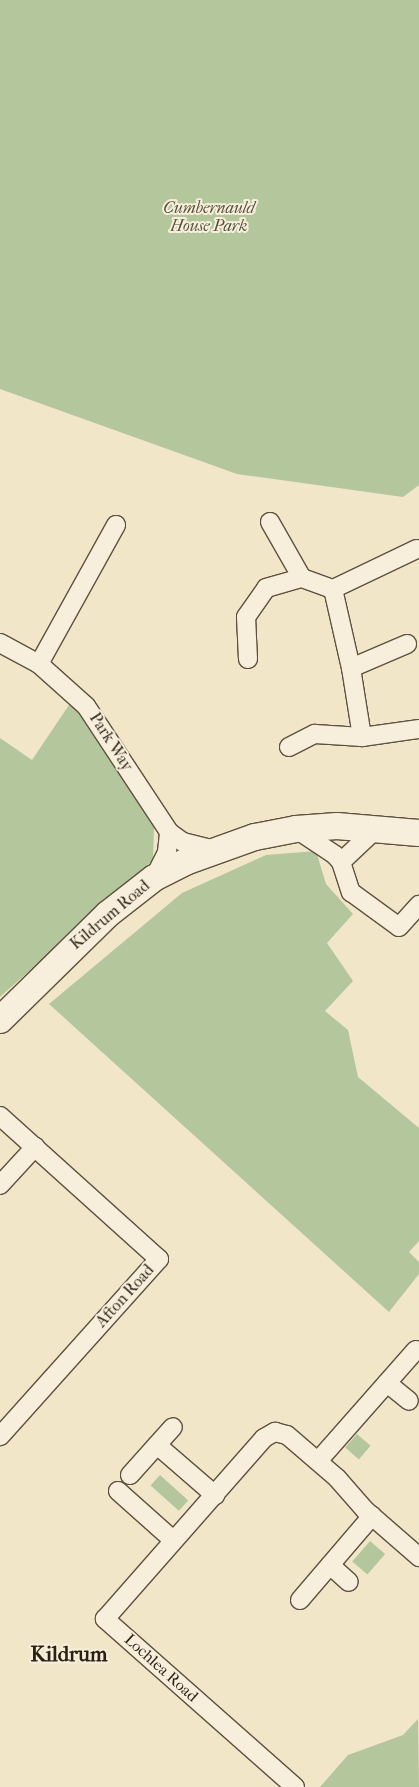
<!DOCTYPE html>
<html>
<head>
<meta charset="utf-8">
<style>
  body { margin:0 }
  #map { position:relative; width:419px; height:1787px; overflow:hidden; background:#f2e6c8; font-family:"IM FELL French Canon",serif }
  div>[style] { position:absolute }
  .green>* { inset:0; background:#b4c69b; transform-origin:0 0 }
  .roads { filter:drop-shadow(1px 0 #5e5141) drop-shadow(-1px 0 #5e5141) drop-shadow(0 1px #5e5141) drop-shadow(0 -1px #5e5141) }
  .street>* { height:18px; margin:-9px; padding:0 9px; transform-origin:9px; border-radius:9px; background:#f7efdb }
  .secondary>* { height:26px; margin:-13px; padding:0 13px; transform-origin:13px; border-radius:13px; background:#f7efdb }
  span { translate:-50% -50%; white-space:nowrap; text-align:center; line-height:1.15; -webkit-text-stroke:4px #f7efdb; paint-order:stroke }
  .park-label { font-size:16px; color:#55513c; font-style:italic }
  .street-label { font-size:16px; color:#2c1f14 }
  .district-label { font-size:21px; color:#2c1f14; font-weight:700 }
</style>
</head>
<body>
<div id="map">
  <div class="green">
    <i style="clip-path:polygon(0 0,419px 0,419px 485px,403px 497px,237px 474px,0 389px)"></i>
    <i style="clip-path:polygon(71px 702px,154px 827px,153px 860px,0 997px,0 738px,32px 760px)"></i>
    <i style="clip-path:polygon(316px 851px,326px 884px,353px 914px,327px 943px,353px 981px,325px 1011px,348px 1030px,358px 1077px,419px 1128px,419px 1241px,409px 1252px,419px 1262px,419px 1274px,389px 1312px,49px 1004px,182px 893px,266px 855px)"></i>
    <i style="left:357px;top:1434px;width:18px;height:18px;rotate:41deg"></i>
    <i style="left:160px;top:1475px;width:38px;height:14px;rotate:42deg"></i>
    <i style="left:370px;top:1541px;width:20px;height:27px;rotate:41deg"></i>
    <i style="clip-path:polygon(418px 1719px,419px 1787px,320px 1787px,348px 1755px,403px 1735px)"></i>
  </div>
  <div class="roads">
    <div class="street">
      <i style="left:270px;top:522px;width:64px;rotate:60.3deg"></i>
      <i style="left:333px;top:589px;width:93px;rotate:-25.5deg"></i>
      <i style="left:0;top:643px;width:44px;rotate:28.3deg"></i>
      <i style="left:39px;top:664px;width:63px;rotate:41.8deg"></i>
      <i style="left:86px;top:706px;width:151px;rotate:56.6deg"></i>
      <i style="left:169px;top:832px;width:17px;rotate:36deg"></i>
      <i style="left:183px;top:842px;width:32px;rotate:14deg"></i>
      <i style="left:248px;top:659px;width:42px;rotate:-92.7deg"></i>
      <i style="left:246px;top:617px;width:35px;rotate:-55deg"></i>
      <i style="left:266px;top:588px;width:37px;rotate:-16deg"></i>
      <i style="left:302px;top:578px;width:33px;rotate:20deg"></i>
      <i style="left:333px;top:589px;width:81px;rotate:77.2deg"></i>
      <i style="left:351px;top:668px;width:70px;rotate:80.9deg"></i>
      <i style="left:39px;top:664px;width:159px;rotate:-61deg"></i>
      <i style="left:351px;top:668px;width:61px;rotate:-23.2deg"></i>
      <i style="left:289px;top:747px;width:29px;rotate:-27deg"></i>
      <i style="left:315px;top:734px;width:47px;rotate:3.7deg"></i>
      <i style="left:362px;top:737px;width:58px;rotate:-8deg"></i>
      <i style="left:296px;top:829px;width:47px;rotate:33.7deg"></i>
      <i style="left:335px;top:855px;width:9px;rotate:49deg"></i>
      <i style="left:341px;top:862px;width:32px;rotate:72deg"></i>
      <i style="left:351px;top:892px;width:59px;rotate:36.1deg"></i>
      <i style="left:399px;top:927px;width:30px;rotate:-48deg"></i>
      <i style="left:341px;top:862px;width:50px;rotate:-43.4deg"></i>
      <i style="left:154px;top:878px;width:29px;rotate:-63deg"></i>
      <i style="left:167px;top:852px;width:20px;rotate:-84deg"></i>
      <i style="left:0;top:1116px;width:214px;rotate:42deg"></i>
      <i style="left:159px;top:1259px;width:238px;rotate:131.9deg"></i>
      <i style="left:0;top:1185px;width:52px;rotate:-47.4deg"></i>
      <i style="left:387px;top:1383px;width:28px;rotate:39deg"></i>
      <i style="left:157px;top:1445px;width:77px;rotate:40.8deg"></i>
      <i style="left:318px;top:1461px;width:148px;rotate:-48.6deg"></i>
      <i style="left:130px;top:1475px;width:64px;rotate:-48.1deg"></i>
      <i style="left:118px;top:1491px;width:74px;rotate:41.7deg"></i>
      <i style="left:330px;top:1565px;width:25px;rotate:42deg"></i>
      <i style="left:300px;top:1600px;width:111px;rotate:-49.4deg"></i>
      <i style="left:295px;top:1787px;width:254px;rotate:-138.5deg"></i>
      <i style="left:105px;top:1619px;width:241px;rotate:-48.7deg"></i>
      <i style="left:264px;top:1438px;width:13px;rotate:-29deg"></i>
      <i style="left:275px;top:1432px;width:12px;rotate:14deg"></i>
      <i style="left:287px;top:1435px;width:66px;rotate:40.7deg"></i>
      <i style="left:337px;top:1478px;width:43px;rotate:48.8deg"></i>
      <i style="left:365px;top:1510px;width:72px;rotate:41deg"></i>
    </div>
    <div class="secondary">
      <i style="left:0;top:1020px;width:151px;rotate:-44.5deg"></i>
      <i style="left:108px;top:914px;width:58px;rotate:-38deg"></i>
      <i style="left:154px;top:878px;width:35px;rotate:-27deg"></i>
      <i style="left:185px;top:862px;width:74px;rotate:-19.7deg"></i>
      <i style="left:255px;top:837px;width:42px;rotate:-11deg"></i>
      <i style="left:296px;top:829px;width:41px;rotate:-4.2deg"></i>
      <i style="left:337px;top:826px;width:82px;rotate:4.9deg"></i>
    </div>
  </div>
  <div class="park-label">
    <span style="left:209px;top:217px">Cumbernauld<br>House Park</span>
  </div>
  <div class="street-label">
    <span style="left:111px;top:742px;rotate:57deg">Park Way</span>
    <span style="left:110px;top:915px;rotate:-40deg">Kildrum Road</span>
    <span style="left:125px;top:1296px;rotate:-48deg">Afton Road</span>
    <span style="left:161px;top:1668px;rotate:42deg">Lochlea Road</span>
  </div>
  <div class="district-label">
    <span style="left:69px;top:1654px">Kildrum</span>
  </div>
</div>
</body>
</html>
